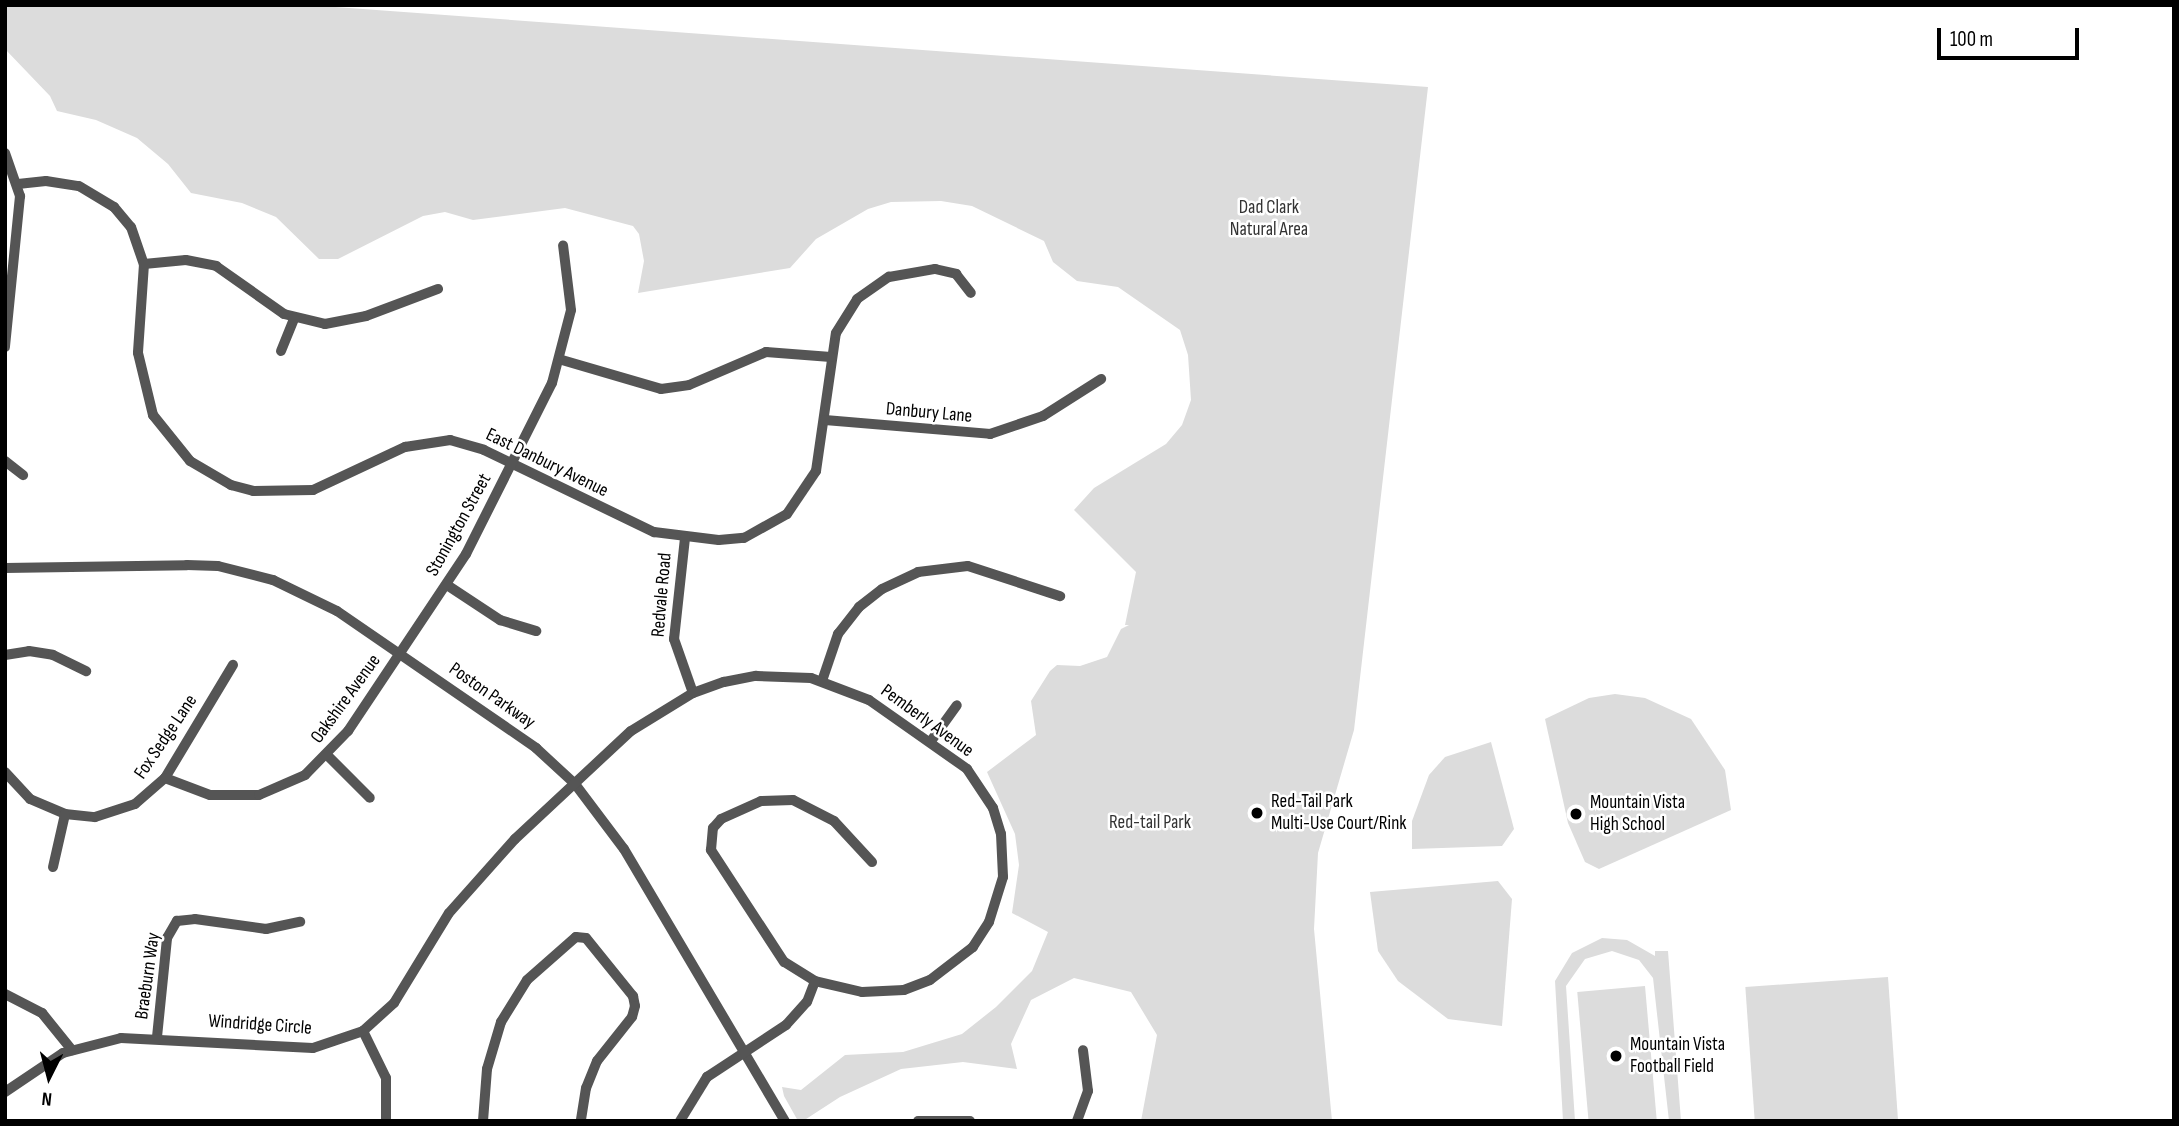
<!DOCTYPE html>
<html>
<head>
<meta charset="utf-8">
<style>
  body { margin:0 }
  #map { position:relative; width:2179px; height:1126px; overflow:hidden; background:#fff; font-family:"Sofia Sans Condensed",sans-serif }
  div>[style] { position:absolute }
  .green>* { inset:0; background:#dcdcdc; transform-origin:0 0 }
  .minor>* { height:10px; margin:-5px; padding:0 5px; transform-origin:5px; border-radius:5px; background:#555 }
  .dots>* { width:19px; height:19px; translate:-50% -50%; box-sizing:border-box; border:4px solid #fff; border-radius:50% }
  span { translate:-50% -50%; white-space:nowrap; text-align:center; line-height:1.15; -webkit-text-stroke:5px #fff; paint-order:stroke }
  .park-label { font-size:19px; color:#333 }
  .street-label { font-size:19px; color:#000 }
  .poi-label { font-size:19px; color:#000 }
  .left { translate:0 -50%; text-align:left }
  .frame { position:absolute; inset:0; border:7px solid #000; pointer-events:none }
  .north { position:absolute; left:14px; top:1042px; width:70px; height:70px; -webkit-text-stroke:5px #fff; paint-order:stroke; rotate:186deg; font-size:19px; font-weight:700; line-height:28px; text-align:center; color:#000 }
  .north::after { content:''; display:block; margin:auto; width:24px; height:32px; background:#000; clip-path:polygon(50% 0,100% 100%,50% 72%,0 100%) }
  .scale { position:absolute; left:1937px; top:28px; width:142px; height:32px; box-sizing:border-box; border:4px solid #000; border-top:0; padding-left:9px; font-size:21px; line-height:24px; white-space:nowrap; color:#000; -webkit-text-stroke:5px #fff; paint-order:stroke }
</style>
</head>
<body>
<div id="map">
  <div class="green">
    <i style="clip-path:polygon(5px 5px,308px 5px,1428px 87px,1354px 730px,1318px 853px,1314px 929px,1332px 1121px,1141px 1121px,1157px 1035px,1131px 992px,1074px 978px,1031px 1000px,1011px 1044px,1017px 1069px,963px 1062px,901px 1069px,840px 1097px,803px 1121px,798px 1121px,784px 1096px,782px 1087px,801px 1090px,845px 1055px,903px 1052px,962px 1034px,996px 1007px,1032px 971px,1048px 932px,1012px 913px,1019px 865px,1015px 834px,987px 772px,1036px 735px,1031px 701px,1050px 671px,1057px 665px,1080px 666px,1107px 657px,1121px 629px,1129px 625px,1125px 625px,1136px 572px,1074px 510px,1094px 488px,1166px 444px,1182px 425px,1191px 400px,1188px 355px,1180px 330px,1118px 287px,1077px 281px,1053px 262px,1044px 241px,972px 206px,941px 201px,891px 202px,868px 209px,816px 239px,790px 268px,638px 293px,644px 261px,639px 234px,633px 226px,565px 208px,473px 220px,445px 212px,423px 216px,338px 259px,319px 259px,276px 217px,242px 203px,191px 193px,168px 164px,137px 138px,96px 120px,57px 111px,50px 96px,5px 49px)"></i>
    <i style="clip-path:polygon(1615px 694px,1645px 698px,1691px 719px,1725px 770px,1731px 810px,1599px 869px,1585px 862px,1568px 823px,1545px 719px,1589px 698px)"></i>
    <i style="clip-path:polygon(1491px 742px,1514px 829px,1502px 846px,1412px 849px,1412px 821px,1429px 775px,1445px 757px)"></i>
    <i style="clip-path:polygon(1498px 881px,1512px 899px,1502px 1026px,1448px 1019px,1398px 981px,1378px 951px,1370px 892px)"></i>
    <i style="clip-path:polygon(1602px 938px,1627px 940px,1655px 956px,1655px 951px,1668px 951px,1681px 1121px,1669px 1121px,1653px 978px,1639px 960px,1612px 951px,1585px 959px,1566px 986px,1575px 1121px,1563px 1121px,1555px 981px,1572px 953px)"></i>
    <i style="left:1888px;top:977px;width:144px;height:143px;rotate:86deg"></i>
    <i style="left:1645px;top:986px;width:135px;height:68px;rotate:85deg"></i>
  </div>
  <div class="minor">
    <i style="left:5px;top:153px;width:46px;rotate:70.8deg"></i>
    <i style="left:20px;top:196px;width:152px;rotate:95.7deg"></i>
    <i style="left:18px;top:184px;width:28px;rotate:-6deg"></i>
    <i style="left:46px;top:181px;width:33px;rotate:9deg"></i>
    <i style="left:79px;top:186px;width:41px;rotate:31deg"></i>
    <i style="left:114px;top:207px;width:26px;rotate:50deg"></i>
    <i style="left:131px;top:227px;width:39px;rotate:71deg"></i>
    <i style="left:144px;top:264px;width:89px;rotate:93.9deg"></i>
    <i style="left:138px;top:353px;width:64px;rotate:76.4deg"></i>
    <i style="left:153px;top:415px;width:59px;rotate:51.2deg"></i>
    <i style="left:190px;top:461px;width:48px;rotate:30.3deg"></i>
    <i style="left:231px;top:485px;width:23px;rotate:15deg"></i>
    <i style="left:253px;top:491px;width:60px;rotate:-1deg"></i>
    <i style="left:313px;top:490px;width:102px;rotate:-25.1deg"></i>
    <i style="left:405px;top:447px;width:46px;rotate:-8.8deg"></i>
    <i style="left:450px;top:440px;width:35px;rotate:16deg"></i>
    <i style="left:484px;top:450px;width:189px;rotate:25.8deg"></i>
    <i style="left:654px;top:532px;width:65px;rotate:7deg"></i>
    <i style="left:719px;top:540px;width:25px;rotate:-5deg"></i>
    <i style="left:744px;top:538px;width:49px;rotate:-29.2deg"></i>
    <i style="left:787px;top:514px;width:52px;rotate:-56deg"></i>
    <i style="left:816px;top:471px;width:139px;rotate:-81.8deg"></i>
    <i style="left:836px;top:333px;width:40px;rotate:-58deg"></i>
    <i style="left:857px;top:299px;width:39px;rotate:-35deg"></i>
    <i style="left:889px;top:277px;width:47px;rotate:-9.9deg"></i>
    <i style="left:935px;top:269px;width:22px;rotate:13deg"></i>
    <i style="left:956px;top:274px;width:24px;rotate:52deg"></i>
    <i style="left:144px;top:264px;width:42px;rotate:-5.4deg"></i>
    <i style="left:186px;top:260px;width:31px;rotate:11deg"></i>
    <i style="left:216px;top:266px;width:83px;rotate:35.2deg"></i>
    <i style="left:284px;top:314px;width:42px;rotate:13.7deg"></i>
    <i style="left:325px;top:324px;width:42px;rotate:-11deg"></i>
    <i style="left:366px;top:316px;width:77px;rotate:-20.6deg"></i>
    <i style="left:281px;top:351px;width:35px;rotate:-68deg"></i>
    <i style="left:562px;top:360px;width:103px;rotate:16.3deg"></i>
    <i style="left:661px;top:389px;width:28px;rotate:-8deg"></i>
    <i style="left:689px;top:385px;width:84px;rotate:-23.2deg"></i>
    <i style="left:766px;top:352px;width:65px;rotate:4.4deg"></i>
    <i style="left:825px;top:420px;width:166px;rotate:4.8deg"></i>
    <i style="left:990px;top:434px;width:56px;rotate:-18.8deg"></i>
    <i style="left:1043px;top:416px;width:69px;rotate:-32.5deg"></i>
    <i style="left:5px;top:461px;width:23px;rotate:38deg"></i>
    <i style="left:685px;top:538px;width:102px;rotate:96.2deg"></i>
    <i style="left:674px;top:639px;width:57px;rotate:70.6deg"></i>
    <i style="left:5px;top:568px;width:182px;rotate:-0.9deg"></i>
    <i style="left:187px;top:565px;width:31px;rotate:2deg"></i>
    <i style="left:218px;top:566px;width:57px;rotate:14.3deg"></i>
    <i style="left:273px;top:580px;width:71px;rotate:25.8deg"></i>
    <i style="left:337px;top:611px;width:242px;rotate:34.5deg"></i>
    <i style="left:536px;top:748px;width:53px;rotate:42.7deg"></i>
    <i style="left:575px;top:784px;width:81px;rotate:53deg"></i>
    <i style="left:624px;top:849px;width:316px;rotate:59.4deg"></i>
    <i style="left:447px;top:585px;width:64px;rotate:33.4deg"></i>
    <i style="left:500px;top:620px;width:38px;rotate:17deg"></i>
    <i style="left:5px;top:655px;width:24px;rotate:-9deg"></i>
    <i style="left:29px;top:651px;width:24px;rotate:9deg"></i>
    <i style="left:53px;top:655px;width:37px;rotate:26deg"></i>
    <i style="left:822px;top:681px;width:50px;rotate:-71.2deg"></i>
    <i style="left:838px;top:634px;width:34px;rotate:-52deg"></i>
    <i style="left:859px;top:607px;width:29px;rotate:-38deg"></i>
    <i style="left:882px;top:589px;width:40px;rotate:-25deg"></i>
    <i style="left:918px;top:572px;width:50px;rotate:-6.8deg"></i>
    <i style="left:968px;top:566px;width:97px;rotate:18.1deg"></i>
    <i style="left:931px;top:741px;width:44px;rotate:-54.2deg"></i>
    <i style="left:328px;top:756px;width:59px;rotate:45deg"></i>
    <i style="left:5px;top:772px;width:37px;rotate:47deg"></i>
    <i style="left:30px;top:799px;width:38px;rotate:23deg"></i>
    <i style="left:65px;top:814px;width:30px;rotate:6deg"></i>
    <i style="left:95px;top:817px;width:42px;rotate:-18deg"></i>
    <i style="left:135px;top:804px;width:40px;rotate:-41deg"></i>
    <i style="left:165px;top:778px;width:132px;rotate:-59deg"></i>
    <i style="left:165px;top:778px;width:48px;rotate:20.7deg"></i>
    <i style="left:210px;top:795px;width:49px"></i>
    <i style="left:259px;top:795px;width:50px;rotate:-23.5deg"></i>
    <i style="left:305px;top:775px;width:62px;rotate:-45.7deg"></i>
    <i style="left:348px;top:731px;width:213px;rotate:-56.3deg"></i>
    <i style="left:466px;top:554px;width:191px;rotate:-63.3deg"></i>
    <i style="left:552px;top:383px;width:75px;rotate:-75.4deg"></i>
    <i style="left:571px;top:310px;width:65px;rotate:-97deg"></i>
    <i style="left:53px;top:867px;width:54px;rotate:-77.2deg"></i>
    <i style="left:5px;top:994px;width:42px;rotate:27.2deg"></i>
    <i style="left:42px;top:1013px;width:48px;rotate:51deg"></i>
    <i style="left:363px;top:1031px;width:52px;rotate:63.9deg"></i>
    <i style="left:386px;top:1078px;width:43px;rotate:90deg"></i>
    <i style="left:157px;top:1037px;width:100px;rotate:-84.2deg"></i>
    <i style="left:167px;top:938px;width:20px;rotate:-60deg"></i>
    <i style="left:177px;top:921px;width:18px;rotate:-6deg"></i>
    <i style="left:195px;top:919px;width:72px;rotate:8deg"></i>
    <i style="left:266px;top:929px;width:35px;rotate:-12deg"></i>
    <i style="left:5px;top:1092px;width:70px;rotate:-33.9deg"></i>
    <i style="left:63px;top:1053px;width:60px;rotate:-14.5deg"></i>
    <i style="left:121px;top:1038px;width:192px;rotate:3deg"></i>
    <i style="left:313px;top:1048px;width:53px;rotate:-18.8deg"></i>
    <i style="left:363px;top:1031px;width:42px;rotate:-42.1deg"></i>
    <i style="left:394px;top:1003px;width:105px;rotate:-58.6deg"></i>
    <i style="left:449px;top:913px;width:99px;rotate:-48.3deg"></i>
    <i style="left:515px;top:839px;width:158px;rotate:-43deg"></i>
    <i style="left:631px;top:731px;width:73px;rotate:-31.5deg"></i>
    <i style="left:693px;top:693px;width:33px;rotate:-20deg"></i>
    <i style="left:724px;top:682px;width:33px;rotate:-11deg"></i>
    <i style="left:756px;top:676px;width:55px;rotate:2.1deg"></i>
    <i style="left:811px;top:678px;width:62px;rotate:20.8deg"></i>
    <i style="left:869px;top:700px;width:120px;rotate:35.1deg"></i>
    <i style="left:967px;top:769px;width:47px;rotate:56.3deg"></i>
    <i style="left:993px;top:808px;width:27px;rotate:73deg"></i>
    <i style="left:1001px;top:834px;width:43px;rotate:87.3deg"></i>
    <i style="left:1003px;top:877px;width:47px;rotate:107.3deg"></i>
    <i style="left:989px;top:922px;width:30px;rotate:123deg"></i>
    <i style="left:973px;top:947px;width:54px;rotate:142.5deg"></i>
    <i style="left:930px;top:980px;width:28px;rotate:159deg"></i>
    <i style="left:904px;top:990px;width:42px;rotate:177.3deg"></i>
    <i style="left:862px;top:992px;width:48px;rotate:-166.8deg"></i>
    <i style="left:815px;top:981px;width:36px;rotate:-148deg"></i>
    <i style="left:784px;top:962px;width:134px;rotate:-123.1deg"></i>
    <i style="left:711px;top:850px;width:22px;rotate:-85deg"></i>
    <i style="left:713px;top:828px;width:12px;rotate:-48deg"></i>
    <i style="left:721px;top:819px;width:44px;rotate:-24.2deg"></i>
    <i style="left:761px;top:801px;width:32px;rotate:-2deg"></i>
    <i style="left:793px;top:800px;width:46px;rotate:27.1deg"></i>
    <i style="left:834px;top:821px;width:56px;rotate:47.2deg"></i>
    <i style="left:483px;top:1121px;width:52px;rotate:-85.6deg"></i>
    <i style="left:487px;top:1069px;width:49px;rotate:-73.4deg"></i>
    <i style="left:501px;top:1022px;width:49px;rotate:-58.2deg"></i>
    <i style="left:527px;top:980px;width:65px;rotate:-41.3deg"></i>
    <i style="left:576px;top:937px;width:10px;rotate:6deg"></i>
    <i style="left:586px;top:938px;width:75px;rotate:51deg"></i>
    <i style="left:633px;top:996px;width:10px;rotate:79deg"></i>
    <i style="left:635px;top:1006px;width:11px;rotate:105deg"></i>
    <i style="left:632px;top:1017px;width:56px;rotate:128.5deg"></i>
    <i style="left:597px;top:1061px;width:29px;rotate:112deg"></i>
    <i style="left:586px;top:1088px;width:33px;rotate:99deg"></i>
    <i style="left:680px;top:1121px;width:52px;rotate:-58.5deg"></i>
    <i style="left:707px;top:1077px;width:95px;rotate:-33.4deg"></i>
    <i style="left:786px;top:1025px;width:31px;rotate:-48deg"></i>
    <i style="left:807px;top:1002px;width:22px;rotate:-69deg"></i>
    <i style="left:918px;top:1121px;width:52px"></i>
    <i style="left:1077px;top:1121px;width:32px;rotate:-70deg"></i>
    <i style="left:1088px;top:1091px;width:41px;rotate:-97deg"></i>
  </div>
  <div class="dots">
    <i style="left:1257px;top:813px;background:#000"></i>
    <i style="left:1576px;top:814px;background:#000"></i>
    <i style="left:1616px;top:1056px;background:#000"></i>
  </div>
  <div class="park-label">
    <span style="left:1269px;top:219px">Dad Clark<br>Natural Area</span>
    <span style="left:1150px;top:823px">Red-tail Park</span>
  </div>
  <div class="street-label">
    <span style="left:929px;top:413px;rotate:5deg">Danbury Lane</span>
    <span style="left:547px;top:463px;rotate:26deg">East Danbury Avenue</span>
    <span style="left:459px;top:525px;rotate:-61deg">Stonington Street</span>
    <span style="left:662px;top:595px;rotate:-85deg">Redvale Road</span>
    <span style="left:492px;top:696px;rotate:35deg">Poston Parkway</span>
    <span style="left:346px;top:699px;rotate:-54deg">Oakshire Avenue</span>
    <span style="left:927px;top:721px;rotate:36deg">Pemberly Avenue</span>
    <span style="left:166px;top:737px;rotate:-56deg">Fox Sedge Lane</span>
    <span style="left:148px;top:976px;rotate:-82deg">Braeburn Way</span>
    <span style="left:260px;top:1025px;rotate:4deg">Windridge Circle</span>
  </div>
  <div class="poi-label">
    <span class="left" style="left:1271px;top:813px">Red-Tail Park<br>Multi-Use Court/Rink</span>
    <span class="left" style="left:1590px;top:814px">Mountain Vista<br>High School</span>
    <span class="left" style="left:1630px;top:1056px">Mountain Vista<br>Football Field</span>
  </div>
  <div class="frame"></div>
  <div class="north">N</div>
  <div class="scale">100 m</div>
</div>
</body>
</html>
